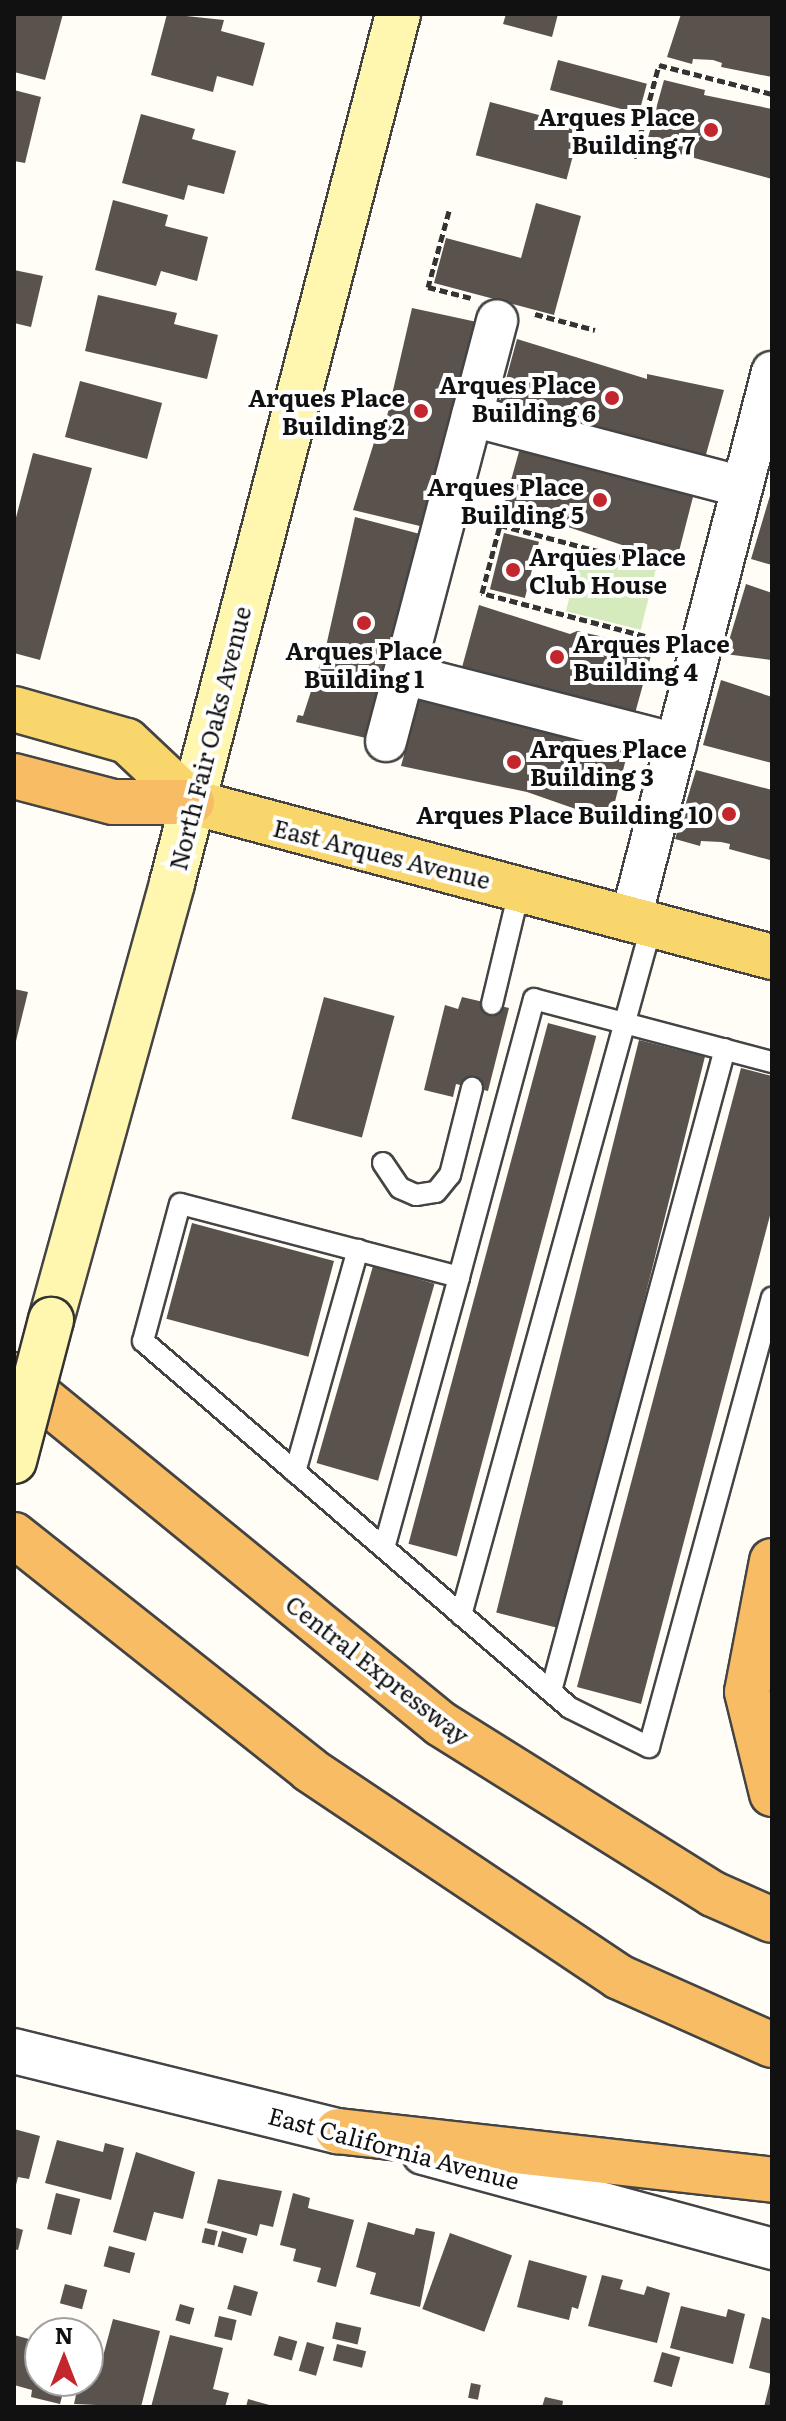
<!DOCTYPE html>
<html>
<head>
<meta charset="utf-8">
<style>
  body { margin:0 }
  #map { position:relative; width:786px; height:2421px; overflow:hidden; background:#fffdf5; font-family:Literata,serif }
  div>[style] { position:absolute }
  .green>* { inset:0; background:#d5ebbd; transform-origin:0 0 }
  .building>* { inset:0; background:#5a524d; transform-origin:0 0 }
  .path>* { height:5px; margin-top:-2.5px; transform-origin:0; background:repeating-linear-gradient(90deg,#333 0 8px,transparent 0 12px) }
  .roads { filter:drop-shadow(2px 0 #444) drop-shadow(-2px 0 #444) drop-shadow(0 2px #444) drop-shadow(0 -2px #444) }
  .service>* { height:20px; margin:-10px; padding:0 10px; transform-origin:10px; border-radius:10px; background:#fff }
  .minor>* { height:40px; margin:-20px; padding:0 20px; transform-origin:20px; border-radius:20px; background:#fff }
  .tertiary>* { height:44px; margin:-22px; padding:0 22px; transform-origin:22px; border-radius:22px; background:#fff }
  .secondary>* { height:44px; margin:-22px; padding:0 22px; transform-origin:22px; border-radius:22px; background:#fff6b0 }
  .primary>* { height:44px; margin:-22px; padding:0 22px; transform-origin:22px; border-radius:22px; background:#f9d66b }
  .trunk>* { height:44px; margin:-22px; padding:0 22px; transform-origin:22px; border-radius:22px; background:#f7bc64 }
  .bridges { filter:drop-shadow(2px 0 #333) drop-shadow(-2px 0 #333) drop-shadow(0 2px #333) drop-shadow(0 -2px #333) }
  .secondary-bridge>* { height:44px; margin:-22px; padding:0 22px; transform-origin:22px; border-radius:22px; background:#fff6b0 }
  .dots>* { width:22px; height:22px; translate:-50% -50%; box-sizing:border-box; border:4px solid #fff; border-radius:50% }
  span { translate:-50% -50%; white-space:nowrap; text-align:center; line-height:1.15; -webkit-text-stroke:8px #fff; paint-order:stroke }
  .poi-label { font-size:24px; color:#111; font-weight:700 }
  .right { translate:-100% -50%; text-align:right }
  .left { translate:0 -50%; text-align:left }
  .street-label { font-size:24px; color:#111 }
  .frame { position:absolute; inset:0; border:16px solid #111; pointer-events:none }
  .north { position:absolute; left:24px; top:2317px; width:80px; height:80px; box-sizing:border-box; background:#fff; border:2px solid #a0a0a0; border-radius:50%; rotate:0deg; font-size:22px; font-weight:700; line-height:32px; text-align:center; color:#111 }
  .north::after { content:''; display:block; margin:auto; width:28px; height:36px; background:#c4262e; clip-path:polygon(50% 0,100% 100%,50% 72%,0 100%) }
</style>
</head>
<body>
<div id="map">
  <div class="green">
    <i style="left:581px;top:551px;width:77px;height:62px;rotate:14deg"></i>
  </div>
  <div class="building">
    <i style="clip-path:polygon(14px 14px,63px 14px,45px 80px,14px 72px)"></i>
    <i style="clip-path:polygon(167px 14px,224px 20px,221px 31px,265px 43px,253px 86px,217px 76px,213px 92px,151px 75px)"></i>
    <i style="clip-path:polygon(506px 14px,558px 14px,552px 37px,503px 24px)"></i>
    <i style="clip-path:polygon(681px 14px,772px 14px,772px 77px,721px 67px,722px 63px,713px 60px,693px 59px,692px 64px,667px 57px)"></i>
    <i style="left:558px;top:60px;width:92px;height:31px;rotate:15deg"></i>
    <i style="clip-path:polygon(664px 80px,705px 90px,704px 95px,772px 109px,772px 179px,646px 145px)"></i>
    <i style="clip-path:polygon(14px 90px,41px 97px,25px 163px,14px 161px)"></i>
    <i style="left:490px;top:102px;width:94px;height:55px;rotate:15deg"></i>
    <i style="clip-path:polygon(141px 114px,195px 129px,192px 139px,236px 151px,224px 194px,188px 185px,184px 200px,122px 183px)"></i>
    <i style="clip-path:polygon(113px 200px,168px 215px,165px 226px,208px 237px,197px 281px,161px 271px,156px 286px,95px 270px)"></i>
    <i style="clip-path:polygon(536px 203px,581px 216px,554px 315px,434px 283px,446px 238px,521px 258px)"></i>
    <i style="clip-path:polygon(14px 270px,43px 276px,31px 327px,14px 323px)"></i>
    <i style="clip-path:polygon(98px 295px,177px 313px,174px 324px,218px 335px,207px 379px,85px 351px)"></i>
    <i style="clip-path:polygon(412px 308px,477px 322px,424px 527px,353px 510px,376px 436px,382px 438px)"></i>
    <i style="clip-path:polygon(517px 339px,647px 379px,647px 374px,724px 390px,705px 458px,499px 405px)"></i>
    <i style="left:80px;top:381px;width:85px;height:58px;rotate:15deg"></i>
    <i style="clip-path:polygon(520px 448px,694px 493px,676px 563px,553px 522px,501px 516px)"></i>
    <i style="clip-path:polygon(33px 453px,92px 468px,40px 660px,14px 653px,14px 525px)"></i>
    <i style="clip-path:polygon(772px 489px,772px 565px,751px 559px)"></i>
    <i style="clip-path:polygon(355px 517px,420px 534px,366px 738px,296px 722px,298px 715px,303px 716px,327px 642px)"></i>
    <i style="left:504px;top:533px;width:36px;height:58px;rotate:14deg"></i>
    <i style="clip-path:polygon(746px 584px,772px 593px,771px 660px,725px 654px)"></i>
    <i style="clip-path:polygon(479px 605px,570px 634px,577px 631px,653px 648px,634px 717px,461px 671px)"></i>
    <i style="clip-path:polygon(721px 680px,772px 697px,772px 763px,703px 745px)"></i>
    <i style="clip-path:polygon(420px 697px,628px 751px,610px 821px,527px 792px,401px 766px)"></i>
    <i style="clip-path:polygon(696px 770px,772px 790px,770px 860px,729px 849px,730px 844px,721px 842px,701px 841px,700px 846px,675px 839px)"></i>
    <i style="clip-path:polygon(14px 989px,28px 992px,15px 1045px,14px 1045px)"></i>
    <i style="left:324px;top:997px;width:73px;height:126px;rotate:15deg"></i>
    <i style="clip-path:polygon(462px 997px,509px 1008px,488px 1091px,456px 1084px,453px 1097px,424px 1090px,445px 1005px,458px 1009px)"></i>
    <i style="left:548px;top:1023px;width:50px;height:539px;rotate:15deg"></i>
    <i style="left:639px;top:1040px;width:68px;height:590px;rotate:14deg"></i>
    <i style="clip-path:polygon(741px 1068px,772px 1076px,772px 1208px,641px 1704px,577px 1687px)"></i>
    <i style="left:192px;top:1223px;width:147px;height:99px;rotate:15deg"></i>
    <i style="left:373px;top:1266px;width:64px;height:205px;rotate:16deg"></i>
    <i style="clip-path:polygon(14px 2129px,40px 2136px,29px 2179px,18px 2177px,15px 2189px)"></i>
    <i style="clip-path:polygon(57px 2140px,103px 2152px,105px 2143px,124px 2148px,111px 2200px,45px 2183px)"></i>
    <i style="clip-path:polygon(136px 2152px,195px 2172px,183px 2219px,154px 2212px,146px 2241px,113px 2232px)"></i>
    <i style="clip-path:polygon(218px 2179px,282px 2191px,273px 2227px,260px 2224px,257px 2236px,207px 2223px)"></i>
    <i style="left:56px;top:2193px;width:25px;height:37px;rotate:14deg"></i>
    <i style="clip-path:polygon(293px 2193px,310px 2198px,308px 2208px,354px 2220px,336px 2287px,317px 2282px,321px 2268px,293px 2261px,296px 2249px,280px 2245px)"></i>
    <i style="clip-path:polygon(368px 2222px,414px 2235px,416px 2228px,435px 2232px,420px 2307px,370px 2294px,376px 2273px,356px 2267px)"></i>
    <i style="clip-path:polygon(14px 2227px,23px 2230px,18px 2250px,14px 2249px)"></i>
    <i style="left:205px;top:2228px;width:13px;height:15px;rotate:13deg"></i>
    <i style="left:222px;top:2231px;width:26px;height:16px;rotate:16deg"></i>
    <i style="left:450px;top:2233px;width:66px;height:81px;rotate:20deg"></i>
    <i style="left:109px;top:2246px;width:27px;height:21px;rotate:15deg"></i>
    <i style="clip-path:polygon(529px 2260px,587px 2276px,578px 2309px,572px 2307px,569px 2320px,517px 2307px)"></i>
    <i style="clip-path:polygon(602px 2275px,623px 2280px,620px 2289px,644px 2295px,647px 2286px,670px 2293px,657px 2343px,588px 2326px)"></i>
    <i style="left:65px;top:2284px;width:23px;height:20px;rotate:15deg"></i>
    <i style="left:234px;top:2285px;width:25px;height:25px;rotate:16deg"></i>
    <i style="left:180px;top:2304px;width:15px;height:17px;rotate:16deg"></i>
    <i style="clip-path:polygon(681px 2306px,726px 2317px,728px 2309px,745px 2314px,733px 2364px,670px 2348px)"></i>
    <i style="left:219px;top:2316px;width:18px;height:21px;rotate:13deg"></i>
    <i style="clip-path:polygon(762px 2317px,772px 2320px,772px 2374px,749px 2368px)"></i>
    <i style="clip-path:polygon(113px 2319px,160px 2331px,141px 2407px,74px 2404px,79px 2381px,88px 2381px,88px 2357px,102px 2360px)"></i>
    <i style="left:336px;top:2322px;width:26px;height:17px;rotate:13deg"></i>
    <i style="clip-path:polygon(14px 2335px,40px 2342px,40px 2381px,66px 2381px,60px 2404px,31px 2397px,32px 2390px,14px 2385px)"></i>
    <i style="clip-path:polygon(170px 2335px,223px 2348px,213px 2389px,229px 2393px,225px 2407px,151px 2407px)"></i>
    <i style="left:279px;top:2336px;width:19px;height:20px;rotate:16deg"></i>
    <i style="left:307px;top:2342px;width:18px;height:30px;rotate:16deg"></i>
    <i style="left:337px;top:2344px;width:30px;height:17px;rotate:14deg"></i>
    <i style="left:662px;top:2352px;width:19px;height:31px;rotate:16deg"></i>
    <i style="clip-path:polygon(771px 2379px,772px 2407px,764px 2407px)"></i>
    <i style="left:471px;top:2383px;width:10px;height:15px;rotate:11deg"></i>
    <i style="clip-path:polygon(545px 2397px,563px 2401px,562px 2407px,542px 2407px)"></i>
    <i style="clip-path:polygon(248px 2399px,273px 2406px,272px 2407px,246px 2407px)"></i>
  </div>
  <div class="path">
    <i style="left:634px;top:158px;width:96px;rotate:-75deg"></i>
    <i style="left:659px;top:65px;width:117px;rotate:14.4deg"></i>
    <i style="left:449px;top:211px;width:79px;rotate:105.4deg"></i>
    <i style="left:428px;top:287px;width:44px;rotate:14.3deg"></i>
    <i style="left:535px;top:314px;width:62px;rotate:14.9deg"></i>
    <i style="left:645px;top:636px;width:169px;rotate:-165.2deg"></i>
    <i style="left:482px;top:593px;width:70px;rotate:-75.2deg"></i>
    <i style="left:500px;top:525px;width:168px;rotate:14.9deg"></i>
  </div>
  <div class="roads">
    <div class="service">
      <i style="left:492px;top:1004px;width:120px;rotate:-76.5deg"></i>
      <i style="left:772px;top:1062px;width:246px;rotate:-165.2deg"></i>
      <i style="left:534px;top:999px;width:288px;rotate:105.1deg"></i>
      <i style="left:459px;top:1277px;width:288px;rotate:-165.3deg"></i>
      <i style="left:180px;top:1204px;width:142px;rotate:105.1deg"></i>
      <i style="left:143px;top:1341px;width:563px;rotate:40.68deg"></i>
      <i style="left:570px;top:1708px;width:88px;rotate:26.3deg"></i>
      <i style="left:649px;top:1747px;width:466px;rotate:-74.7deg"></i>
      <i style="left:383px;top:1163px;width:30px;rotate:56deg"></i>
      <i style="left:400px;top:1188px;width:17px;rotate:24deg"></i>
      <i style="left:416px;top:1195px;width:20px;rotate:-9deg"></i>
      <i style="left:436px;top:1192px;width:22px;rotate:-51deg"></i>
      <i style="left:450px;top:1175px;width:90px;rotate:-75.8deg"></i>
      <i style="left:295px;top:1472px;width:231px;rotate:-74.2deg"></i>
      <i style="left:384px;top:1548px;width:281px;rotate:-74.5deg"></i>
      <i style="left:461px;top:1615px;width:717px;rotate:-74.55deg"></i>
      <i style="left:551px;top:1691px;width:665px;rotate:-74.84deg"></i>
    </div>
    <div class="minor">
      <i style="left:472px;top:416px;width:279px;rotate:14.7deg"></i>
      <i style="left:404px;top:674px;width:281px;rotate:14.4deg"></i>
      <i style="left:386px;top:741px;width:435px;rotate:-75.2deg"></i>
      <i style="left:631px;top:918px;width:564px;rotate:-75.52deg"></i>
      <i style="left:423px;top:2154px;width:362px;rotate:15.2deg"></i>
    </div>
    <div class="tertiary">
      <i style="left:14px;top:2051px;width:334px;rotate:13.9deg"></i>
    </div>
    <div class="secondary">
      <i style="left:51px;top:1320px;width:453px;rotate:-74.5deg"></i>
      <i style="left:172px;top:883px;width:898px;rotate:-75.42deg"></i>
    </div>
    <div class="primary">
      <i style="left:14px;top:709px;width:117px;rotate:15.8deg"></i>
      <i style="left:127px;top:741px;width:89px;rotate:43.2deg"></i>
      <i style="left:192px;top:802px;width:600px;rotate:14.96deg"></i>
    </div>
    <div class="trunk">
      <i style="left:14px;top:776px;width:102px;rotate:14.7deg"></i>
      <i style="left:113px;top:802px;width:79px"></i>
      <i style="left:14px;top:1375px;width:551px;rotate:39.26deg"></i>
      <i style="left:441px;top:1724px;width:321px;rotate:32deg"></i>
      <i style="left:713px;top:1894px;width:64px;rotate:23.8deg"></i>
      <i style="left:14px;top:1535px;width:378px;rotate:38.4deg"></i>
      <i style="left:310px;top:1770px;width:372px;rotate:33.8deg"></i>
      <i style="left:619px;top:1977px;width:167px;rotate:24deg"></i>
      <i style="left:772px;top:1561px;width:133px;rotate:100.8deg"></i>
      <i style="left:747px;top:1692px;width:105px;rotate:76.2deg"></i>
      <i style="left:338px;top:2131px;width:437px;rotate:6.4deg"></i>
    </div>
  </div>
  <div class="bridges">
    <div class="secondary-bridge">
      <i style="left:14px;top:1461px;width:146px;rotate:-75.3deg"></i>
    </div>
  </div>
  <div class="dots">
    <i style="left:711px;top:130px;background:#c4262e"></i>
    <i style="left:612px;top:398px;background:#c4262e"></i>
    <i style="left:421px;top:411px;background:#c4262e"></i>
    <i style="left:600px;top:500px;background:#c4262e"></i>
    <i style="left:513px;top:570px;background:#c4262e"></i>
    <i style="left:364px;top:623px;background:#c4262e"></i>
    <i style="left:557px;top:657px;background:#c4262e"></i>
    <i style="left:514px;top:762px;background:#c4262e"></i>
    <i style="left:729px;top:814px;background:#c4262e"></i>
  </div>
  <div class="poi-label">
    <span class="right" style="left:695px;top:130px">Arques Place<br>Building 7</span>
    <span class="right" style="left:596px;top:398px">Arques Place<br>Building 6</span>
    <span class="right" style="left:405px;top:411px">Arques Place<br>Building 2</span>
    <span class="right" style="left:584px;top:500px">Arques Place<br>Building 5</span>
    <span class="left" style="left:529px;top:570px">Arques Place<br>Club House</span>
    <span class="left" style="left:573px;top:657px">Arques Place<br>Building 4</span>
    <span style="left:364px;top:664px">Arques Place<br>Building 1</span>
    <span class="left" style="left:530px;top:762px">Arques Place<br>Building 3</span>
    <span class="right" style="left:713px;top:814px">Arques Place Building 10</span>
  </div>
  <div class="street-label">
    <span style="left:209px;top:738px;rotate:-76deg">North Fair Oaks Avenue</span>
    <span style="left:382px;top:853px;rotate:14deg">East Arques Avenue</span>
    <span style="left:378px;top:1669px;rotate:38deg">Central Expressway</span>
    <span style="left:394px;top:2147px;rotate:15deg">East California Avenue</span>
  </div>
  <div class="frame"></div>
  <div class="north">N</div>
</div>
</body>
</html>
